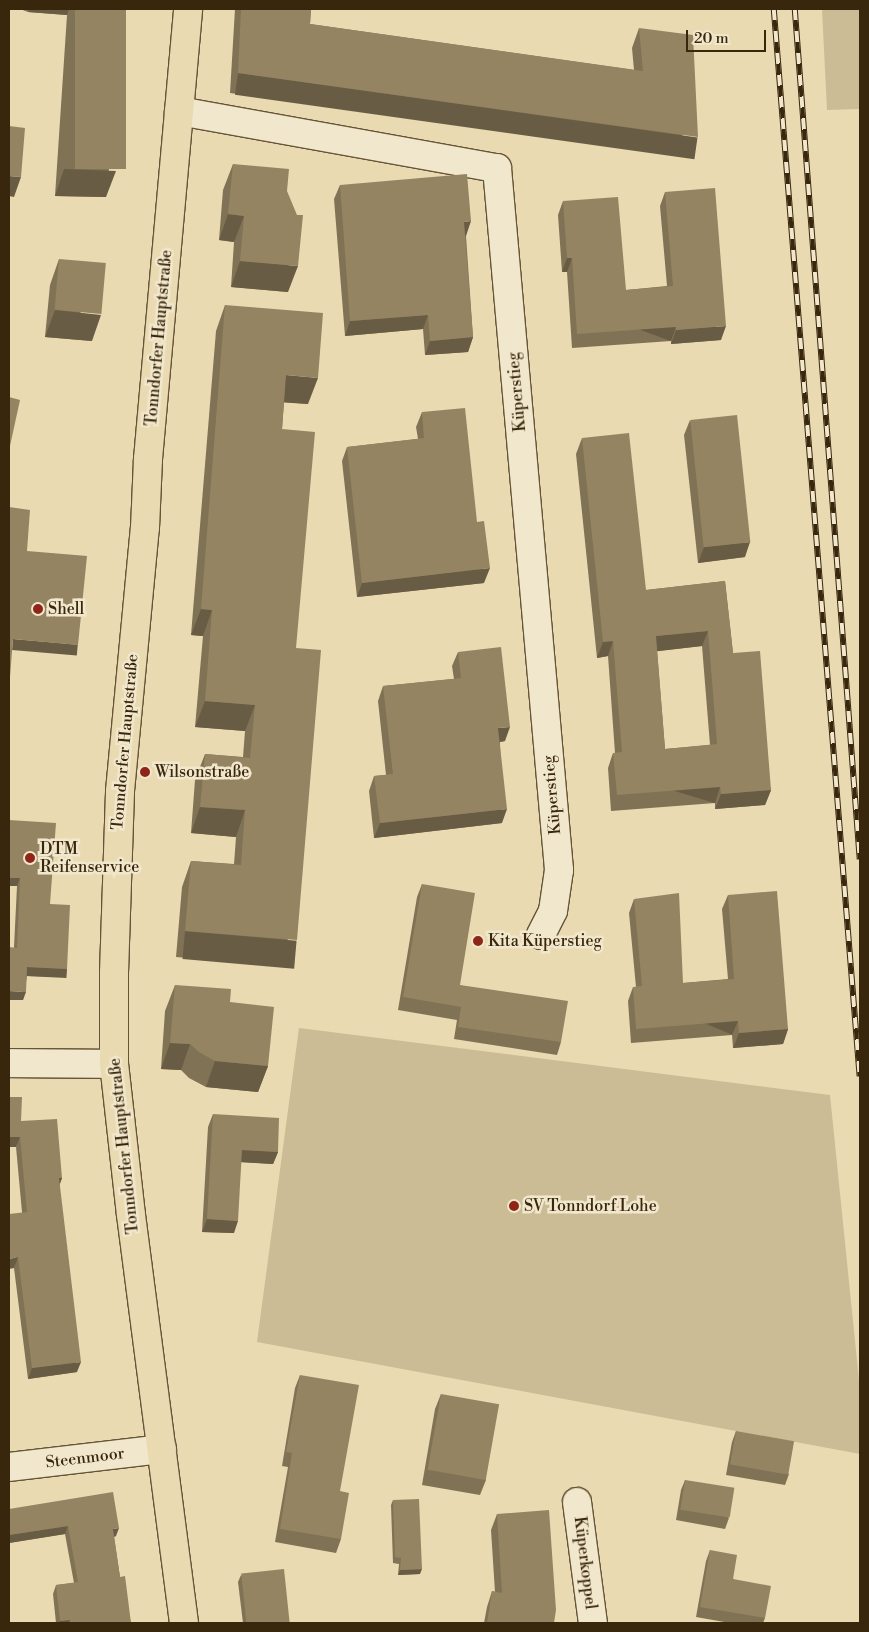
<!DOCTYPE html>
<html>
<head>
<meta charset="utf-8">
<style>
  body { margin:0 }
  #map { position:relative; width:869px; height:1632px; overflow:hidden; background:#e9dab1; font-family:"Libre Bodoni",serif }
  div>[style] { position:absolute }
  .green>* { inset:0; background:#cbbc95 }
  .roads { filter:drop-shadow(1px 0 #655436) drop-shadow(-1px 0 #655436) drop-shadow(0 1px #655436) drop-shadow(0 -1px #655436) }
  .minor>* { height:28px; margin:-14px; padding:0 14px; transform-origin:14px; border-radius:14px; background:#f1e7cc }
  .major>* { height:28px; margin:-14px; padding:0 14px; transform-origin:14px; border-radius:14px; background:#e9dab1 }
  .rail>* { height:5.5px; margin-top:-2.75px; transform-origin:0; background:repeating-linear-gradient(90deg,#f1e7cc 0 11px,#39270d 0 22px); box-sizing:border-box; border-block:1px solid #39270d }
  .wall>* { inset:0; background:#807254 }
  .shaded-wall>* { inset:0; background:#685c45; transform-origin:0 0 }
  .building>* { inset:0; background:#958462; transform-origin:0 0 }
  .dots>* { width:14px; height:14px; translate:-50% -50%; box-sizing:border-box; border:2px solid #f1e7cc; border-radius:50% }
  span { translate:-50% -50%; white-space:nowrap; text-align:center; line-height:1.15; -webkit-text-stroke:5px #f1e7cc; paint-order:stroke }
  .street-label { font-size:16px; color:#39270d }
  .poi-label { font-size:16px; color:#39270d }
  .left { translate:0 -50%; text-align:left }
  .frame { position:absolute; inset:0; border:10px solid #39270d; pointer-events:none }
  .scale { position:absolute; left:686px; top:30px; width:80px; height:22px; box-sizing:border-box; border:2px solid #39270d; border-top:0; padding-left:6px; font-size:15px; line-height:18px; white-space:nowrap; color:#39270d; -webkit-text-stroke:4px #f1e7cc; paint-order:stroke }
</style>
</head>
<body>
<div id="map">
  <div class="green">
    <i style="clip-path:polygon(822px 9px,860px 9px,860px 109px,827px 110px)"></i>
    <i style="clip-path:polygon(299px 1028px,830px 1095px,860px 1390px,860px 1454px,257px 1342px)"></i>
  </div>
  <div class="roads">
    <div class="minor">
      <i style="left:179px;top:111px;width:323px;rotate:10.2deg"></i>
      <i style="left:497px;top:168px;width:705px;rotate:84.95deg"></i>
      <i style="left:559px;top:870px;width:41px;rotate:98.3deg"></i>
      <i style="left:553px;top:911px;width:27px;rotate:117deg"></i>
      <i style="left:9px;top:1063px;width:105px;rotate:0.5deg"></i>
      <i style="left:9px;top:1467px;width:154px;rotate:-6.7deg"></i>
      <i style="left:577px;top:1502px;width:122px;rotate:82.5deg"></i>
    </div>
    <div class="major">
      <i style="left:184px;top:1623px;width:411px;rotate:-97.4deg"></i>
      <i style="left:131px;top:1215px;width:152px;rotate:-96.4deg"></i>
      <i style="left:114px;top:1064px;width:91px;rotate:-90deg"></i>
      <i style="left:114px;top:973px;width:182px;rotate:-88.1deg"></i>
      <i style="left:120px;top:791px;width:264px;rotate:-84.6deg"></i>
      <i style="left:145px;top:528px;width:69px;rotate:-87.5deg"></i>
      <i style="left:148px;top:459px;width:452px;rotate:-84.9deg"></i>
    </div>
  </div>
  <div class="rail">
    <i style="left:774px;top:9px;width:1071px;rotate:85.4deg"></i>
    <i style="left:795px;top:9px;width:853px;rotate:85.63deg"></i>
  </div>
  <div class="wall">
    <i style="clip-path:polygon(20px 9px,126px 9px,106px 197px,55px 196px,67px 15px,28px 12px)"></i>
    <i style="clip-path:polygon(235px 9px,311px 9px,310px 24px,634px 70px,632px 48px,639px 28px,691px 157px,230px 93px)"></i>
    <i style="clip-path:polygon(233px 164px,287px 191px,288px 292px,231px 287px,234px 242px,219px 240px,223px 190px)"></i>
    <i style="clip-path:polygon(340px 185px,466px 236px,473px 337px,468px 352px,425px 355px,423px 329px,345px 336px,334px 199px)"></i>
    <i style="clip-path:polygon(665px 192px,721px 340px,671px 344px,671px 341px,572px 348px,567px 272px,562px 272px,558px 215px,563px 201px,626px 290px,667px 286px,660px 206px)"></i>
    <i style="clip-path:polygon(59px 259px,92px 341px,45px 337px,50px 285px)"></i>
    <i style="clip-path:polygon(225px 305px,308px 404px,284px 402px,282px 429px,296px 648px,287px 966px,176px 957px,182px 887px,191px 861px,234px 864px,236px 837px,191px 833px,195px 780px,205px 754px,243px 757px,245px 731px,195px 727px,203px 636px,191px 635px,216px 331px)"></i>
    <i style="clip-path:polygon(422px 412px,484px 583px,357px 597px,342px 461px,347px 447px,418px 439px,416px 427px)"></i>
    <i style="clip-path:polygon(690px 420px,745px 557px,698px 563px,684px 435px)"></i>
    <i style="clip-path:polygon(evenodd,582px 438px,646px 590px,725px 581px,733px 653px,771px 790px,765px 805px,715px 809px,715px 803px,611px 811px,608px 768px,613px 753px,615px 753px,608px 656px,597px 658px,576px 454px,582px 438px,702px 646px,710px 745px,665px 749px,657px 651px,702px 646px)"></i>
    <i style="clip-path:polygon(458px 652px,505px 741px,500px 742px,502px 823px,374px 838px,369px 791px,374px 776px,386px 775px,378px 701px,383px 686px,454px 679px,452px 666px)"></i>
    <i style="clip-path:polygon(9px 820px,50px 904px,67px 969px,65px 977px,27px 976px,23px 1000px,14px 947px,17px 886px,9px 886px)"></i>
    <i style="clip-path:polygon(422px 884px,460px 985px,561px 1042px,557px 1055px,454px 1039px,457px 1020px,398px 1010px,417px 897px)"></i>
    <i style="clip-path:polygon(728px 895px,788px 1029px,783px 1044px,733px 1048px,732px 1035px,631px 1043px,628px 1001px,633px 987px,636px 987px,629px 913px,634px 899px,683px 983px,728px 979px,722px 909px)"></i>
    <i style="clip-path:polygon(175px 985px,230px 1002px,268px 1066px,258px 1092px,206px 1087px,189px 1078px,181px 1070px,161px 1069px,165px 1011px)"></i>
    <i style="clip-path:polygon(213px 1114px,278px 1152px,273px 1164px,241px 1162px,234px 1233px,202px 1232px,208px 1127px)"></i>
    <i style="clip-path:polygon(21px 1121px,62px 1178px,59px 1186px,77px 1372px,28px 1379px,14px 1268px,22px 1212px,16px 1147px)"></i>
    <i style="clip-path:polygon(300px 1375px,340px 1491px,341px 1539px,336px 1553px,275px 1542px,288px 1467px,282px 1466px,295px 1388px)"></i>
    <i style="clip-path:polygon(441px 1394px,486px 1480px,480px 1495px,422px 1485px,435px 1409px)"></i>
    <i style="clip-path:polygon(736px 1431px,789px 1474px,785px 1485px,726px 1475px,732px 1442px)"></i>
    <i style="clip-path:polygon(685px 1480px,729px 1518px,725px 1529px,676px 1520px,681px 1490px)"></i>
    <i style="clip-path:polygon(393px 1500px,420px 1574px,398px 1575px,399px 1564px,393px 1563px,391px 1505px)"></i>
    <i style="clip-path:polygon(9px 1509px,116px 1536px,114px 1537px,120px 1577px,131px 1623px,56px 1623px,53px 1594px,56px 1585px,74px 1583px,65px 1534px,9px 1543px)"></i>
    <i style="clip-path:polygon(497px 1514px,554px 1623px,484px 1623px,487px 1607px,492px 1591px,495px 1592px,491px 1530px)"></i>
    <i style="clip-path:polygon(710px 1550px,765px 1618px,763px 1623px,730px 1623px,696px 1617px,706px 1561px)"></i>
    <i style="clip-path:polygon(241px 1575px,290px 1623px,243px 1623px,238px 1582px)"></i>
  </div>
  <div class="shaded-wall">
    <i style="clip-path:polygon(29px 9px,69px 9px,67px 15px,28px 12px)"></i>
    <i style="left:238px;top:73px;width:464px;height:22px;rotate:8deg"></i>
    <i style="clip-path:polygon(64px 169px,116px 171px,106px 197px,55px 196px)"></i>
    <i style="clip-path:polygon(9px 176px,21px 177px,14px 197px,9px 196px)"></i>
    <i style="clip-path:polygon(228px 214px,244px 216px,234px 242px,219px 240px)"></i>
    <i style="clip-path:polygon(471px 221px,466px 236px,459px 236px,464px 222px)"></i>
    <i style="clip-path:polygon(567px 258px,572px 258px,567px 272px,562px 272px)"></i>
    <i style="clip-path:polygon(240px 261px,298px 266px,288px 292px,231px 287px)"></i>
    <i style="clip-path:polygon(55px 310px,101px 315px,92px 341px,45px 337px)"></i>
    <i style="clip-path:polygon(428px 315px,423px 329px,345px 336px,350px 321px)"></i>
    <i style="clip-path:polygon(726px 326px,721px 340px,671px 344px,676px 330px)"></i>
    <i style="left:676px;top:327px;width:15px;height:99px;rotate:110deg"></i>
    <i style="clip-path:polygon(473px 337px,468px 352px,425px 355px,430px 341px)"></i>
    <i style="clip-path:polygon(286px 375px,318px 378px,308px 404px,277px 402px)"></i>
    <i style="clip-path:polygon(750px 542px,745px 557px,698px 563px,704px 547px)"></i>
    <i style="clip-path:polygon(490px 568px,484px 583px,357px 597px,362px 583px)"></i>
    <i style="clip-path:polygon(201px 609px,212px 610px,203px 636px,191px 635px)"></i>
    <i style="clip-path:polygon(708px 631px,702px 646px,651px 652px,656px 636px)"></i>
    <i style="left:13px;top:639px;width:65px;height:11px;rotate:5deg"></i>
    <i style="clip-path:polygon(613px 641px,608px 656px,597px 658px,603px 642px)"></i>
    <i style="clip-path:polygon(205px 701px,255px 705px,245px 731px,195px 727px)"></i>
    <i style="clip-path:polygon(510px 727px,505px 741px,493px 743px,498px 728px)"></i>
    <i style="left:720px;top:787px;width:17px;height:103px;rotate:107deg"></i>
    <i style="clip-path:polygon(771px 790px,765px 805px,715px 809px,721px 794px)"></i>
    <i style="clip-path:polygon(200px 807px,245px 810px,236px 837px,191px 833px)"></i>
    <i style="clip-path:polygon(507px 809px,502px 823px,374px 838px,380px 823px)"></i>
    <i style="clip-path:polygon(9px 878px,20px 878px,17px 886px,9px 886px)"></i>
    <i style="left:185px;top:931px;width:112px;height:28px;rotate:5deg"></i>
    <i style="left:27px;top:967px;width:40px;height:9px;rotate:3deg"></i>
    <i style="clip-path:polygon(9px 991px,26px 992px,23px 1000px,9px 1000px)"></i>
    <i style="left:738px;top:1021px;width:15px;height:102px;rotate:113deg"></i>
    <i style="clip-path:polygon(788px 1029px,783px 1044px,733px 1048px,739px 1033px)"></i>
    <i style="clip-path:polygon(170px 1043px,190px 1044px,181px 1070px,161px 1069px)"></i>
    <i style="clip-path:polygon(215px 1061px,268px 1066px,258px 1092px,206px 1087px)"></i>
    <i style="clip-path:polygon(9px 1137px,20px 1137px,16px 1147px,9px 1147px)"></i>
    <i style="clip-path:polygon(242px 1150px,278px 1152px,273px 1164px,238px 1162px)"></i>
    <i style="clip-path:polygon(59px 1178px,62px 1178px,58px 1189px)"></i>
    <i style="clip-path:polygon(207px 1219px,238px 1221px,234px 1233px,202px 1232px)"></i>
    <i style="clip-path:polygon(18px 1257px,14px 1268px,9px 1269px,9px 1259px)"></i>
    <i style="clip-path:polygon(81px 1362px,77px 1372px,28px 1379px,32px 1368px)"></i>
    <i style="clip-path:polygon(68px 1526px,65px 1534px,9px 1543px,9px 1535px)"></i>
    <i style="clip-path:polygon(119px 1528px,116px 1536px,110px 1538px,113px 1529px)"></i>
    <i style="clip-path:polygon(422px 1569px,420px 1574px,398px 1575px,400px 1570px)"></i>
    <i style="clip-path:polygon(70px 1620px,68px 1623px,59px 1623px,60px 1621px)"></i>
  </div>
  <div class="building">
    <i style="left:75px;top:9px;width:51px;height:160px"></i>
    <i style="clip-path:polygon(241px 9px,311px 9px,310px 24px,643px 71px,639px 28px,693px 35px,698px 137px,238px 73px)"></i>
    <i style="clip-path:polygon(9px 126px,25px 128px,21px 177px,9px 176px)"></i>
    <i style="clip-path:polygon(233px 164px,289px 169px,287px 191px,297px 215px,303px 215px,298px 266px,240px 261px,244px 216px,228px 214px)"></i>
    <i style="clip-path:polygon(467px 174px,471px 221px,464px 222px,473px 337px,430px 341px,428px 315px,350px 321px,340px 185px)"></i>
    <i style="clip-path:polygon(715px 188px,726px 326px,676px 330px,676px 327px,577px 334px,572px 258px,567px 258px,563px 201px,618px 197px,626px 290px,673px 286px,665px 192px)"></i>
    <i style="left:59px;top:259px;width:47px;height:51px;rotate:5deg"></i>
    <i style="clip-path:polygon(225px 305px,323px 313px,318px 378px,286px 375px,282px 429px,315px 432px,296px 648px,321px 650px,297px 940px,185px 931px,191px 861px,241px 865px,245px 810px,200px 807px,205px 754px,250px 758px,255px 705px,205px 701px,212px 610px,201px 609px)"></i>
    <i style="clip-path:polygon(9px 397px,20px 400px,10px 446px,9px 446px)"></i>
    <i style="clip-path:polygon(465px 408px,477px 522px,484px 521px,490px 568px,362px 583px,347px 447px,424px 438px,422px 412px)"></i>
    <i style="left:737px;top:415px;width:128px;height:47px;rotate:84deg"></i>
    <i style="clip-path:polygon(evenodd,629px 433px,646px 590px,725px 581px,733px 653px,760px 651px,771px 790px,721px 794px,720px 787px,617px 795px,613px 753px,622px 752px,613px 641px,603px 642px,582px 438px,629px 433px,708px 631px,717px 744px,665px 749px,656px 636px,708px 631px)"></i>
    <i style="clip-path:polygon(9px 507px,30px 510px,27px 551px,87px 556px,78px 645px,13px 639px,9px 690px)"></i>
    <i style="clip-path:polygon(501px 647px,510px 727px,498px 728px,507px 809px,380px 823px,374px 776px,393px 774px,383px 686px,461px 678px,458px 652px)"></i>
    <i style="clip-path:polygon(9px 820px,56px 823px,50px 904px,70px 905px,67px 969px,27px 967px,26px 992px,9px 991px,9px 947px,17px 948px,20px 878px,9px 878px)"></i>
    <i style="clip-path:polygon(422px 884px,475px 893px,460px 985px,568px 1001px,561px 1042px,458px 1027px,461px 1007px,403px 997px)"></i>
    <i style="clip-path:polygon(777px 891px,788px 1029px,739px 1033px,738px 1021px,636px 1029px,633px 987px,642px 986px,634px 899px,679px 893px,683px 983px,734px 979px,728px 895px)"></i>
    <i style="clip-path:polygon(175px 985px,231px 989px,230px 1002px,274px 1007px,268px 1066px,215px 1061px,199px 1052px,190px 1044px,170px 1043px)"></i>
    <i style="clip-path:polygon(9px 1097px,22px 1097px,21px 1121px,57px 1119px,62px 1178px,59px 1178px,81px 1362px,32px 1368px,18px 1257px,9px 1259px,9px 1214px,27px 1212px,20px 1137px,9px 1137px)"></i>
    <i style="clip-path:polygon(213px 1114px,279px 1118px,278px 1152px,242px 1150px,238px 1221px,207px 1219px)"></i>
    <i style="clip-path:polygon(300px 1375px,359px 1385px,340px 1491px,349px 1493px,341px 1539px,280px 1529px,292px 1453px,286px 1452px)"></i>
    <i style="left:441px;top:1394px;width:59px;height:77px;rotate:10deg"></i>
    <i style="left:736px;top:1431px;width:59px;height:34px;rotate:10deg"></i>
    <i style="left:685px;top:1480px;width:50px;height:30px;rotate:9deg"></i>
    <i style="clip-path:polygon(113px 1492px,119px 1528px,113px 1529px,120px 1577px,125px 1576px,131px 1623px,70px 1623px,70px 1620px,60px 1621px,56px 1585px,78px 1582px,68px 1526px,9px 1535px,9px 1509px)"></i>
    <i style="clip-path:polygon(419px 1499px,422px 1569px,400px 1570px,401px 1558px,395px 1557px,393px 1500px)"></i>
    <i style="clip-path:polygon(549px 1510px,556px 1610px,554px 1623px,487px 1623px,492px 1591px,502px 1593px,497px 1514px)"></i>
    <i style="clip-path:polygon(710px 1550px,737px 1555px,733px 1579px,771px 1586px,765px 1618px,700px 1607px)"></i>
    <i style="left:284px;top:1569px;width:54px;height:43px;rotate:84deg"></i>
  </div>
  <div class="dots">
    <i style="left:38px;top:609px;background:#8f2418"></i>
    <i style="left:145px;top:772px;background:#8f2418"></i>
    <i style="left:30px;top:858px;background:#8f2418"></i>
    <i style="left:478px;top:941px;background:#8f2418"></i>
    <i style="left:514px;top:1206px;background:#8f2418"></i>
  </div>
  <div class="street-label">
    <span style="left:159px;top:338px;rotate:-85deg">Tonndorfer Hauptstraße</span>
    <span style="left:517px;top:392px;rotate:-95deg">Küperstieg</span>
    <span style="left:125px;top:742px;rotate:-85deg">Tonndorfer Hauptstraße</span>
    <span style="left:552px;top:795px;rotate:-95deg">Küperstieg</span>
    <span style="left:124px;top:1146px;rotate:-96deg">Tonndorfer Hauptstraße</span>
    <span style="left:85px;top:1458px;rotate:-7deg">Steenmoor</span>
    <span style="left:585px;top:1563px;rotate:83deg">Küperkoppel</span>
  </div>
  <div class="poi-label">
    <span class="left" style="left:48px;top:609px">Shell</span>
    <span class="left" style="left:155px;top:772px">Wilsonstraße</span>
    <span class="left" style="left:40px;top:858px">DTM<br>Reifenservice</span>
    <span class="left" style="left:488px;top:941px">Kita Küperstieg</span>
    <span class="left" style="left:524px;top:1206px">SV Tonndorf Lohe</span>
  </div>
  <div class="frame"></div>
  <div class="scale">20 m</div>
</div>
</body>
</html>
